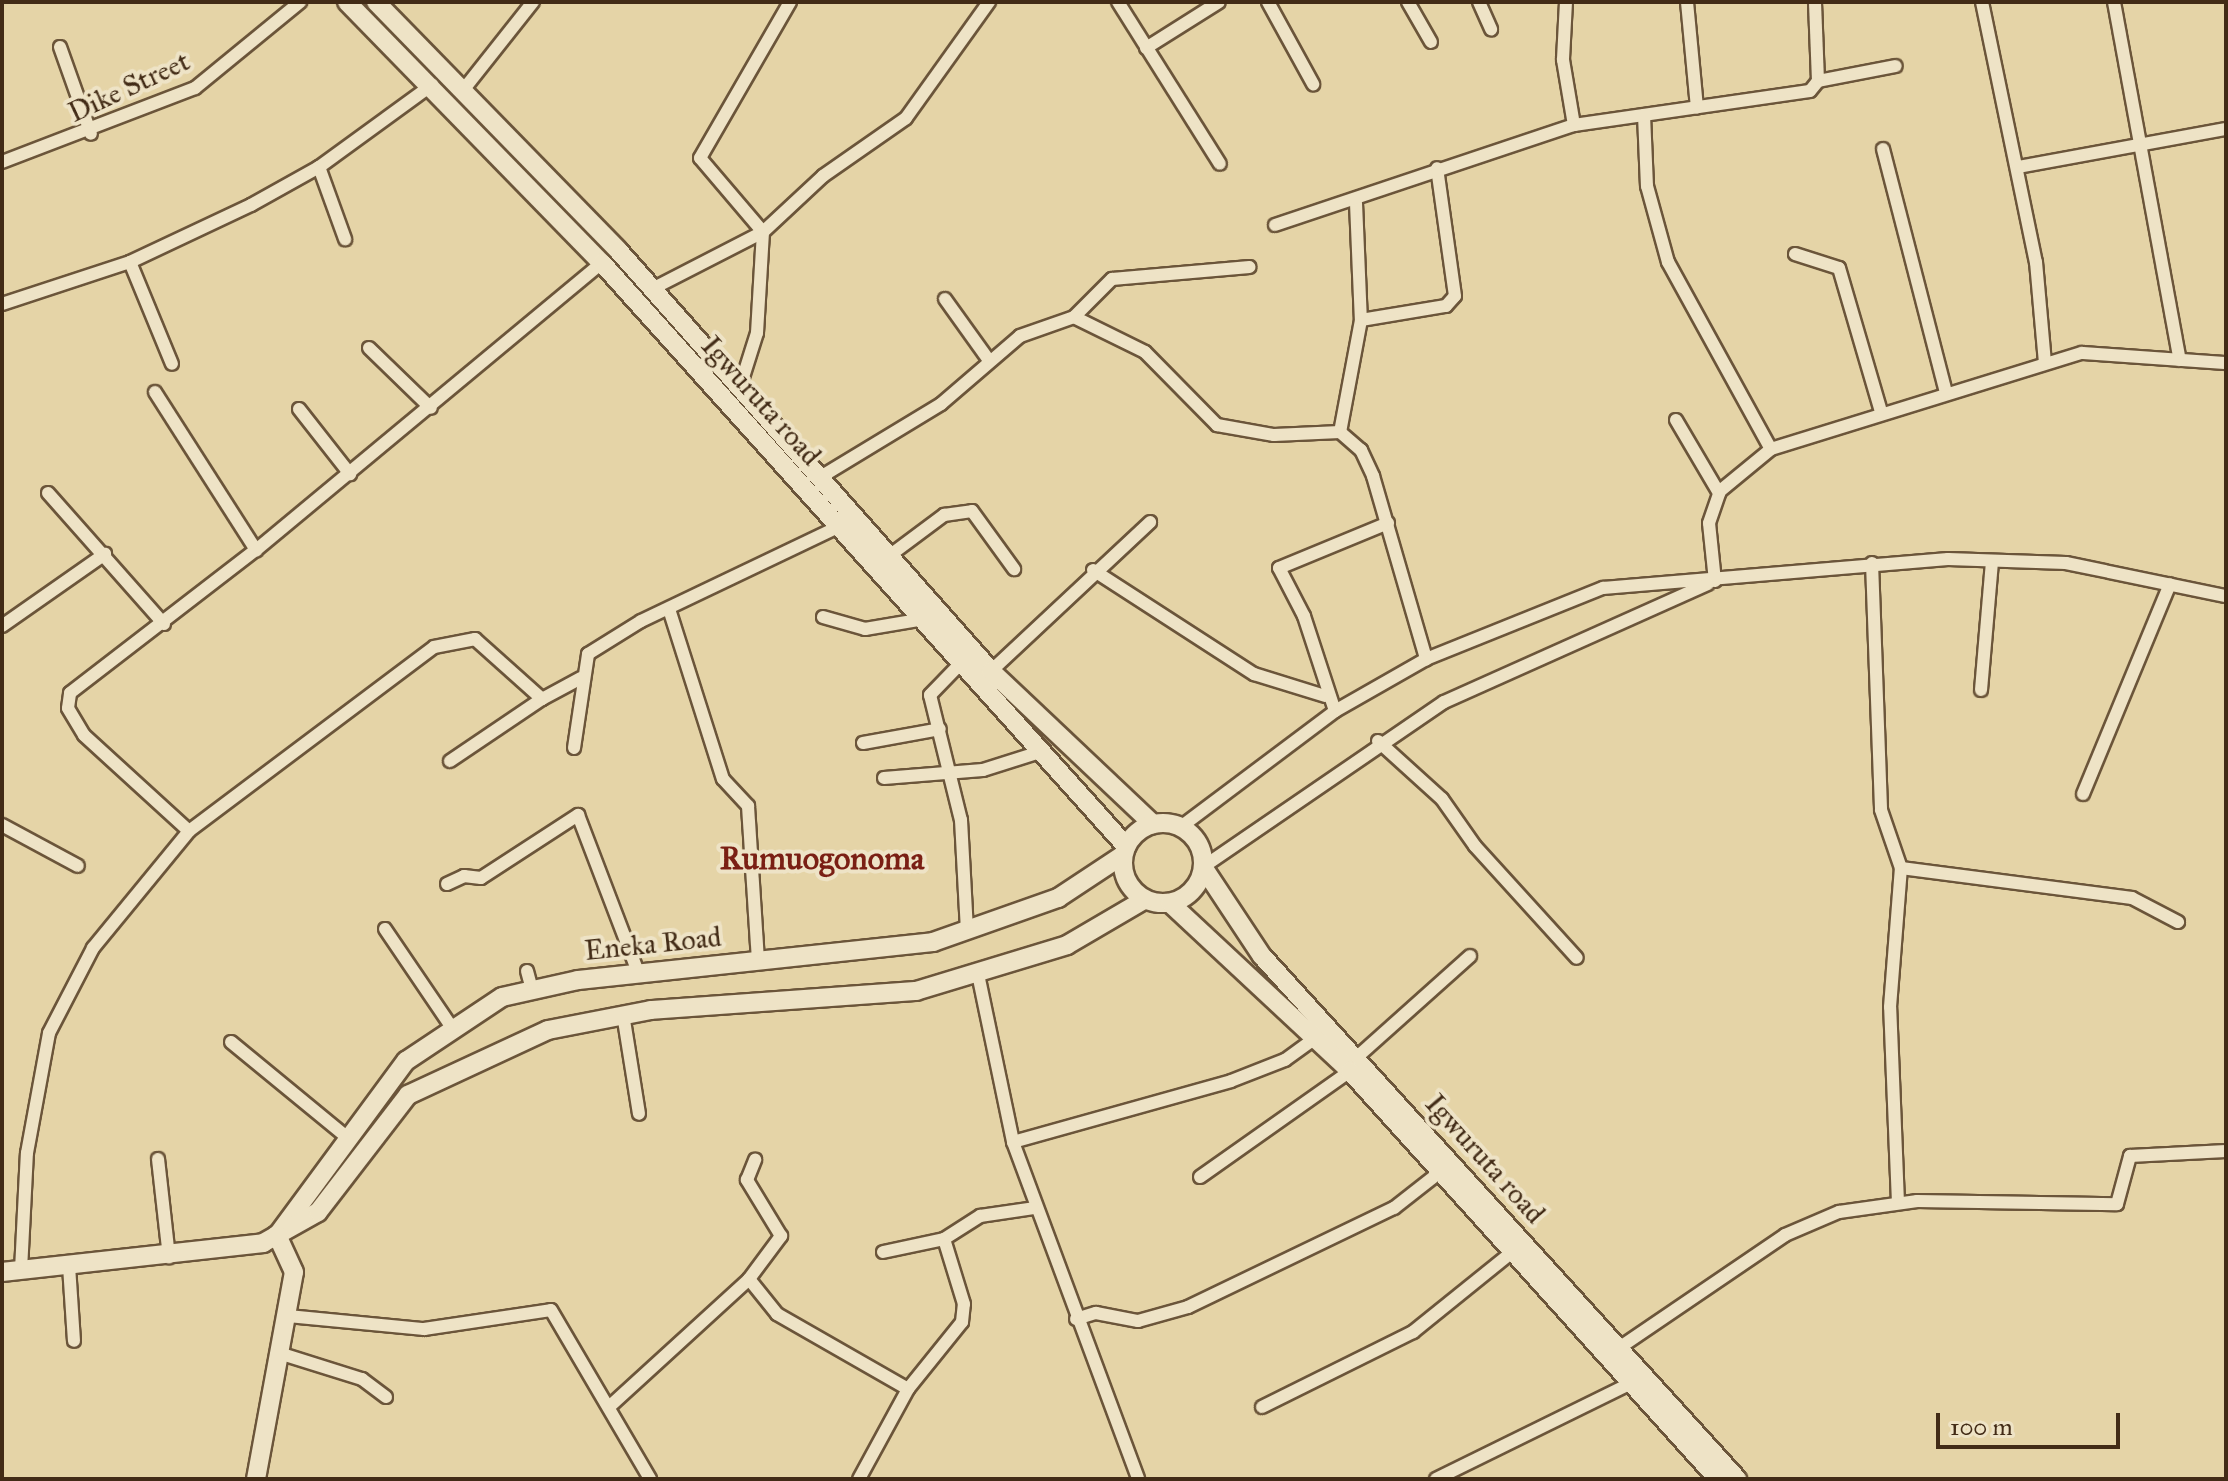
<!DOCTYPE html>
<html>
<head>
<meta charset="utf-8">
<style>
  body { margin:0 }
  #map { position:relative; width:2228px; height:1481px; overflow:hidden; background:#e5d4a7; font-family:"IM FELL Great Primer",serif }
  div>[style] { position:absolute }
  .roads { filter:drop-shadow(2px 0 #6b553a) drop-shadow(-2px 0 #6b553a) drop-shadow(0 2px #6b553a) drop-shadow(0 -2px #6b553a) }
  .street>* { height:12px; margin:-6px; padding:0 6px; transform-origin:6px; border-radius:6px; background:#eee3c6 }
  .secondary>* { height:18px; margin:-9px; padding:0 9px; transform-origin:9px; border-radius:9px; background:#eee3c6 }
  .secondary>.ring { margin:-9px; padding:0; box-sizing:content-box; background:none; border:18px solid #eee3c6; border-radius:50% }
  span { translate:-50% -50%; white-space:nowrap; text-align:center; line-height:1.15; -webkit-text-stroke:8px #eee3c6; paint-order:stroke }
  .street-label { font-size:28px; color:#422b16 }
  .quarter-label { font-size:32px; color:#7a1f14; font-weight:700 }
  .frame { position:absolute; inset:0; border:4px solid #422b16; pointer-events:none }
  .scale { position:absolute; left:1936px; top:1413px; width:184px; height:36px; box-sizing:border-box; border:4px solid #422b16; border-top:0; padding-left:10px; font-size:24px; line-height:28px; white-space:nowrap; color:#422b16; -webkit-text-stroke:6px #eee3c6; paint-order:stroke }
</style>
</head>
<body>
<div id="map">
  <div class="roads">
    <div class="street">
      <i style="left:1118px;top:2px;width:191px;rotate:57.8deg"></i>
      <i style="left:1268px;top:2px;width:94px;rotate:61.2deg"></i>
      <i style="left:1408px;top:2px;width:46px;rotate:60.1deg"></i>
      <i style="left:1479px;top:2px;width:30px;rotate:66deg"></i>
      <i style="left:1566px;top:2px;width:58px;rotate:93deg"></i>
      <i style="left:1563px;top:60px;width:66px;rotate:80.4deg"></i>
      <i style="left:1687px;top:2px;width:106px;rotate:84.6deg"></i>
      <i style="left:1982px;top:2px;width:266px;rotate:78.3deg"></i>
      <i style="left:2036px;top:262px;width:101px;rotate:84.9deg"></i>
      <i style="left:2114px;top:2px;width:364px;rotate:79.6deg"></i>
      <i style="left:60px;top:47px;width:92px;rotate:70.4deg"></i>
      <i style="left:1146px;top:48px;width:86px;rotate:-32.2deg"></i>
      <i style="left:1818px;top:81px;width:79px;rotate:-10.9deg"></i>
      <i style="left:464px;top:89px;width:111px;rotate:-51.6deg"></i>
      <i style="left:1644px;top:115px;width:71px;rotate:87.6deg"></i>
      <i style="left:1647px;top:186px;width:79px;rotate:74.6deg"></i>
      <i style="left:1668px;top:262px;width:213px;rotate:61.2deg"></i>
      <i style="left:1883px;top:149px;width:251px;rotate:75.5deg"></i>
      <i style="left:2px;top:162px;width:207px;rotate:-21deg"></i>
      <i style="left:195px;top:88px;width:136px;rotate:-39.3deg"></i>
      <i style="left:319px;top:167px;width:77px;rotate:70.1deg"></i>
      <i style="left:2018px;top:167px;width:211px;rotate:-10.4deg"></i>
      <i style="left:1356px;top:203px;width:117px;rotate:87.6deg"></i>
      <i style="left:1361px;top:320px;width:114px;rotate:100.6deg"></i>
      <i style="left:1340px;top:432px;width:28px;rotate:41deg"></i>
      <i style="left:1361px;top:450px;width:29px;rotate:65deg"></i>
      <i style="left:1373px;top:476px;width:191px;rotate:73.8deg"></i>
      <i style="left:1275px;top:225px;width:315px;rotate:-18.5deg"></i>
      <i style="left:1574px;top:125px;width:238px;rotate:-8.2deg"></i>
      <i style="left:1810px;top:91px;width:13px;rotate:-51deg"></i>
      <i style="left:1818px;top:81px;width:79px;rotate:-92.2deg"></i>
      <i style="left:1795px;top:254px;width:46px;rotate:17.7deg"></i>
      <i style="left:1839px;top:268px;width:150px;rotate:73.7deg"></i>
      <i style="left:130px;top:262px;width:110px;rotate:67.6deg"></i>
      <i style="left:652px;top:289px;width:125px;rotate:-27.2deg"></i>
      <i style="left:763px;top:232px;width:97px;rotate:-130.4deg"></i>
      <i style="left:700px;top:158px;width:180px;rotate:-60deg"></i>
      <i style="left:945px;top:299px;width:74px;rotate:54.4deg"></i>
      <i style="left:2px;top:304px;width:135px;rotate:-18.2deg"></i>
      <i style="left:130px;top:262px;width:134px;rotate:-25.2deg"></i>
      <i style="left:251px;top:205px;width:78px;rotate:-29.2deg"></i>
      <i style="left:319px;top:167px;width:140px;rotate:-36deg"></i>
      <i style="left:1074px;top:317px;width:54px;rotate:-45deg"></i>
      <i style="left:1112px;top:279px;width:138px;rotate:-5deg"></i>
      <i style="left:1361px;top:320px;width:86px;rotate:-9.4deg"></i>
      <i style="left:1446px;top:306px;width:13px;rotate:-48deg"></i>
      <i style="left:1455px;top:296px;width:129px;rotate:-98deg"></i>
      <i style="left:369px;top:348px;width:86px;rotate:44.1deg"></i>
      <i style="left:739px;top:390px;width:60px;rotate:-72.5deg"></i>
      <i style="left:757px;top:333px;width:101px;rotate:-86.6deg"></i>
      <i style="left:763px;top:232px;width:82px;rotate:-43deg"></i>
      <i style="left:823px;top:176px;width:101px;rotate:-34.9deg"></i>
      <i style="left:906px;top:118px;width:143px;rotate:-54.4deg"></i>
      <i style="left:155px;top:392px;width:188px;rotate:57.4deg"></i>
      <i style="left:299px;top:409px;width:83px;rotate:51.9deg"></i>
      <i style="left:1676px;top:420px;width:85px;rotate:59.5deg"></i>
      <i style="left:819px;top:478px;width:143px;rotate:-31.2deg"></i>
      <i style="left:941px;top:404px;width:104px;rotate:-40.7deg"></i>
      <i style="left:1020px;top:336px;width:57px;rotate:-19.4deg"></i>
      <i style="left:1074px;top:317px;width:79px;rotate:26.2deg"></i>
      <i style="left:1145px;top:352px;width:103px;rotate:45.4deg"></i>
      <i style="left:1217px;top:425px;width:58px;rotate:10deg"></i>
      <i style="left:1274px;top:435px;width:66px;rotate:-2.6deg"></i>
      <i style="left:48px;top:493px;width:175px;rotate:48.5deg"></i>
      <i style="left:889px;top:556px;width:69px;rotate:-36.7deg"></i>
      <i style="left:944px;top:515px;width:28px;rotate:-8deg"></i>
      <i style="left:972px;top:511px;width:72px;rotate:54.1deg"></i>
      <i style="left:1872px;top:563px;width:247px;rotate:87.9deg"></i>
      <i style="left:1881px;top:810px;width:61px;rotate:71deg"></i>
      <i style="left:1901px;top:868px;width:233px;rotate:7.4deg"></i>
      <i style="left:2132px;top:898px;width:52px;rotate:27.6deg"></i>
      <i style="left:1093px;top:570px;width:192px;rotate:32.9deg"></i>
      <i style="left:1254px;top:674px;width:74px;rotate:17.2deg"></i>
      <i style="left:1715px;top:581px;width:58px;rotate:-95.9deg"></i>
      <i style="left:1709px;top:523px;width:34px;rotate:-71deg"></i>
      <i style="left:1720px;top:491px;width:66px;rotate:-39.5deg"></i>
      <i style="left:1771px;top:449px;width:325px;rotate:-17.2deg"></i>
      <i style="left:2082px;top:353px;width:144px;rotate:4deg"></i>
      <i style="left:669px;top:609px;width:178px;rotate:72.4deg"></i>
      <i style="left:723px;top:779px;width:37px;rotate:47deg"></i>
      <i style="left:748px;top:806px;width:155px;rotate:86.3deg"></i>
      <i style="left:823px;top:617px;width:44px;rotate:15.9deg"></i>
      <i style="left:865px;top:629px;width:60px;rotate:-9.6deg"></i>
      <i style="left:2px;top:626px;width:126px;rotate:-35deg"></i>
      <i style="left:962px;top:662px;width:46px;rotate:134.1deg"></i>
      <i style="left:930px;top:695px;width:129px;rotate:76.1deg"></i>
      <i style="left:961px;top:820px;width:111px;rotate:86.9deg"></i>
      <i style="left:991px;top:671px;width:218px;rotate:-43.1deg"></i>
      <i style="left:1981px;top:690px;width:129px;rotate:-85.1deg"></i>
      <i style="left:1335px;top:711px;width:100px;rotate:-108.1deg"></i>
      <i style="left:1304px;top:616px;width:54px;rotate:-117.5deg"></i>
      <i style="left:1279px;top:568px;width:118px;rotate:-22.4deg"></i>
      <i style="left:1378px;top:741px;width:86px;rotate:42.2deg"></i>
      <i style="left:1442px;top:799px;width:57px;rotate:54.9deg"></i>
      <i style="left:1475px;top:846px;width:151px;rotate:47.7deg"></i>
      <i style="left:863px;top:743px;width:78px;rotate:-10.3deg"></i>
      <i style="left:574px;top:748px;width:95px;rotate:-81.5deg"></i>
      <i style="left:588px;top:654px;width:62px;rotate:-31.9deg"></i>
      <i style="left:641px;top:621px;width:216px;rotate:-25.5deg"></i>
      <i style="left:450px;top:761px;width:111px;rotate:-34deg"></i>
      <i style="left:884px;top:778px;width:99px;rotate:-4.6deg"></i>
      <i style="left:983px;top:770px;width:63px;rotate:-17.6deg"></i>
      <i style="left:2083px;top:794px;width:227px;rotate:-67.5deg"></i>
      <i style="left:2px;top:825px;width:86px;rotate:28.3deg"></i>
      <i style="left:1182px;top:826px;width:191px;rotate:-36.9deg"></i>
      <i style="left:1335px;top:711px;width:105px;rotate:-29.7deg"></i>
      <i style="left:1426px;top:659px;width:191px;rotate:-21.9deg"></i>
      <i style="left:1603px;top:588px;width:346px;rotate:-4.8deg"></i>
      <i style="left:1948px;top:559px;width:118px;rotate:1.9deg"></i>
      <i style="left:2066px;top:563px;width:163px;rotate:11.7deg"></i>
      <i style="left:189px;top:831px;width:142px;rotate:-137.6deg"></i>
      <i style="left:84px;top:735px;width:31px;rotate:-121deg"></i>
      <i style="left:68px;top:708px;width:15px;rotate:-82deg"></i>
      <i style="left:70px;top:693px;width:235px;rotate:-37.6deg"></i>
      <i style="left:256px;top:550px;width:450px;rotate:-39.7deg"></i>
      <i style="left:1203px;top:867px;width:292px;rotate:-34.4deg"></i>
      <i style="left:1444px;top:702px;width:289px;rotate:-24.1deg"></i>
      <i style="left:447px;top:884px;width:19px;rotate:-25deg"></i>
      <i style="left:464px;top:876px;width:17px;rotate:7deg"></i>
      <i style="left:481px;top:878px;width:116px;rotate:-33deg"></i>
      <i style="left:578px;top:815px;width:168px;rotate:69.1deg"></i>
      <i style="left:385px;top:929px;width:117px;rotate:55.8deg"></i>
      <i style="left:527px;top:971px;width:20px;rotate:75deg"></i>
      <i style="left:978px;top:974px;width:172px;rotate:78.2deg"></i>
      <i style="left:1013px;top:1142px;width:359px;rotate:69.6deg"></i>
      <i style="left:623px;top:1014px;width:101px;rotate:80.9deg"></i>
      <i style="left:231px;top:1042px;width:153px;rotate:39.4deg"></i>
      <i style="left:1356px;top:1058px;width:153px;rotate:-41.8deg"></i>
      <i style="left:1013px;top:1142px;width:226px;rotate:-15.6deg"></i>
      <i style="left:1231px;top:1081px;width:58px;rotate:-21.3deg"></i>
      <i style="left:1285px;top:1060px;width:39px;rotate:-36deg"></i>
      <i style="left:158px;top:1159px;width:99px;rotate:83.6deg"></i>
      <i style="left:1200px;top:1177px;width:184px;rotate:-35.2deg"></i>
      <i style="left:1898px;top:1203px;width:196px;rotate:-92.3deg"></i>
      <i style="left:1890px;top:1007px;width:139px;rotate:-85.5deg"></i>
      <i style="left:883px;top:1252px;width:62px;rotate:-12deg"></i>
      <i style="left:944px;top:1239px;width:43px;rotate:-32.6deg"></i>
      <i style="left:980px;top:1216px;width:56px;rotate:-8.3deg"></i>
      <i style="left:69px;top:1266px;width:75px;rotate:86.2deg"></i>
      <i style="left:21px;top:1270px;width:117px;rotate:-87.1deg"></i>
      <i style="left:27px;top:1153px;width:122px;rotate:-79.6deg"></i>
      <i style="left:49px;top:1033px;width:96px;rotate:-62.6deg"></i>
      <i style="left:93px;top:948px;width:151px;rotate:-50.6deg"></i>
      <i style="left:189px;top:831px;width:306px;rotate:-36.9deg"></i>
      <i style="left:434px;top:647px;width:42px;rotate:-11deg"></i>
      <i style="left:475px;top:639px;width:90px;rotate:41.8deg"></i>
      <i style="left:542px;top:699px;width:44px;rotate:-28.3deg"></i>
      <i style="left:749px;top:1279px;width:45px;rotate:51.3deg"></i>
      <i style="left:777px;top:1314px;width:151px;rotate:29.8deg"></i>
      <i style="left:288px;top:1316px;width:137px;rotate:5.5deg"></i>
      <i style="left:424px;top:1329px;width:128px;rotate:-8.5deg"></i>
      <i style="left:551px;top:1310px;width:196px;rotate:59.6deg"></i>
      <i style="left:1076px;top:1319px;width:21px;rotate:-17deg"></i>
      <i style="left:1096px;top:1313px;width:43px;rotate:10.8deg"></i>
      <i style="left:1138px;top:1321px;width:52px;rotate:-15.6deg"></i>
      <i style="left:1188px;top:1307px;width:229px;rotate:-25.7deg"></i>
      <i style="left:1394px;top:1208px;width:58px;rotate:-38deg"></i>
      <i style="left:1619px;top:1348px;width:201px;rotate:-34.2deg"></i>
      <i style="left:1785px;top:1235px;width:59px;rotate:-23.1deg"></i>
      <i style="left:1839px;top:1212px;width:79px;rotate:-8deg"></i>
      <i style="left:1917px;top:1201px;width:200px;rotate:0.9deg"></i>
      <i style="left:2117px;top:1204px;width:50px;rotate:-74.8deg"></i>
      <i style="left:2130px;top:1156px;width:96px;rotate:-3deg"></i>
      <i style="left:282px;top:1354px;width:84px;rotate:17.4deg"></i>
      <i style="left:362px;top:1379px;width:30px;rotate:37deg"></i>
      <i style="left:609px;top:1407px;width:190px;rotate:-42.4deg"></i>
      <i style="left:749px;top:1279px;width:54px;rotate:-53.3deg"></i>
      <i style="left:781px;top:1236px;width:66px;rotate:-121.3deg"></i>
      <i style="left:747px;top:1180px;width:22px;rotate:-68deg"></i>
      <i style="left:1262px;top:1407px;width:169px;rotate:-26.4deg"></i>
      <i style="left:1413px;top:1332px;width:126px;rotate:-38.9deg"></i>
      <i style="left:859px;top:1479px;width:102px;rotate:-61.4deg"></i>
      <i style="left:908px;top:1389px;width:86px;rotate:-51.1deg"></i>
      <i style="left:962px;top:1322px;width:18px;rotate:-84deg"></i>
      <i style="left:964px;top:1304px;width:68px;rotate:-107.1deg"></i>
      <i style="left:1436px;top:1479px;width:217px;rotate:-26.2deg"></i>
    </div>
    <div class="secondary">
      <i style="left:347px;top:2px;width:365px;rotate:45.7deg"></i>
      <i style="left:602px;top:263px;width:784px;rotate:48.05deg"></i>
      <i style="left:376px;top:2px;width:345px;rotate:45.7deg"></i>
      <i style="left:617px;top:249px;width:564px;rotate:48.45deg"></i>
      <i style="left:991px;top:671px;width:223px;rotate:43.4deg"></i>
      <i class="ring" style="left:1123px;top:823px;width:62px;height:62px"></i>
      <i style="left:1203px;top:867px;width:107px;rotate:56.5deg"></i>
      <i style="left:1262px;top:956px;width:707px;rotate:47.75deg"></i>
      <i style="left:1170px;top:903px;width:246px;rotate:43deg"></i>
      <i style="left:1350px;top:1071px;width:549px;rotate:47.95deg"></i>
      <i style="left:279px;top:1233px;width:214px;rotate:-53.6deg"></i>
      <i style="left:406px;top:1061px;width:115px;rotate:-33.7deg"></i>
      <i style="left:502px;top:997px;width:78px;rotate:-12.6deg"></i>
      <i style="left:578px;top:980px;width:357px;rotate:-6.1deg"></i>
      <i style="left:933px;top:942px;width:133px;rotate:-19.4deg"></i>
      <i style="left:1058px;top:898px;width:78px;rotate:-33.5deg"></i>
      <i style="left:2px;top:1272px;width:263px;rotate:-6.3deg"></i>
      <i style="left:263px;top:1243px;width:63px;rotate:-29.4deg"></i>
      <i style="left:318px;top:1212px;width:148px;rotate:-52.4deg"></i>
      <i style="left:408px;top:1095px;width:154px;rotate:-24.9deg"></i>
      <i style="left:548px;top:1030px;width:105px;rotate:-11deg"></i>
      <i style="left:651px;top:1010px;width:266px;rotate:-4.1deg"></i>
      <i style="left:916px;top:991px;width:158px;rotate:-16.9deg"></i>
      <i style="left:1067px;top:945px;width:89px;rotate:-30.3deg"></i>
      <i style="left:256px;top:1479px;width:210px;rotate:-79.6deg"></i>
      <i style="left:294px;top:1272px;width:41px;rotate:-114.7deg"></i>
    </div>
  </div>
  <div class="street-label">
    <span style="left:129px;top:87px;rotate:-25deg">Dike Street</span>
    <span style="left:761px;top:401px;rotate:48deg">Igwuruta road</span>
    <span style="left:653px;top:944px;rotate:-6deg">Eneka Road</span>
    <span style="left:1485px;top:1159px;rotate:48deg">Igwuruta road</span>
  </div>
  <div class="quarter-label">
    <span style="left:822px;top:859px">Rumuogonoma</span>
  </div>
  <div class="frame"></div>
  <div class="scale">100 m</div>
</div>
</body>
</html>
